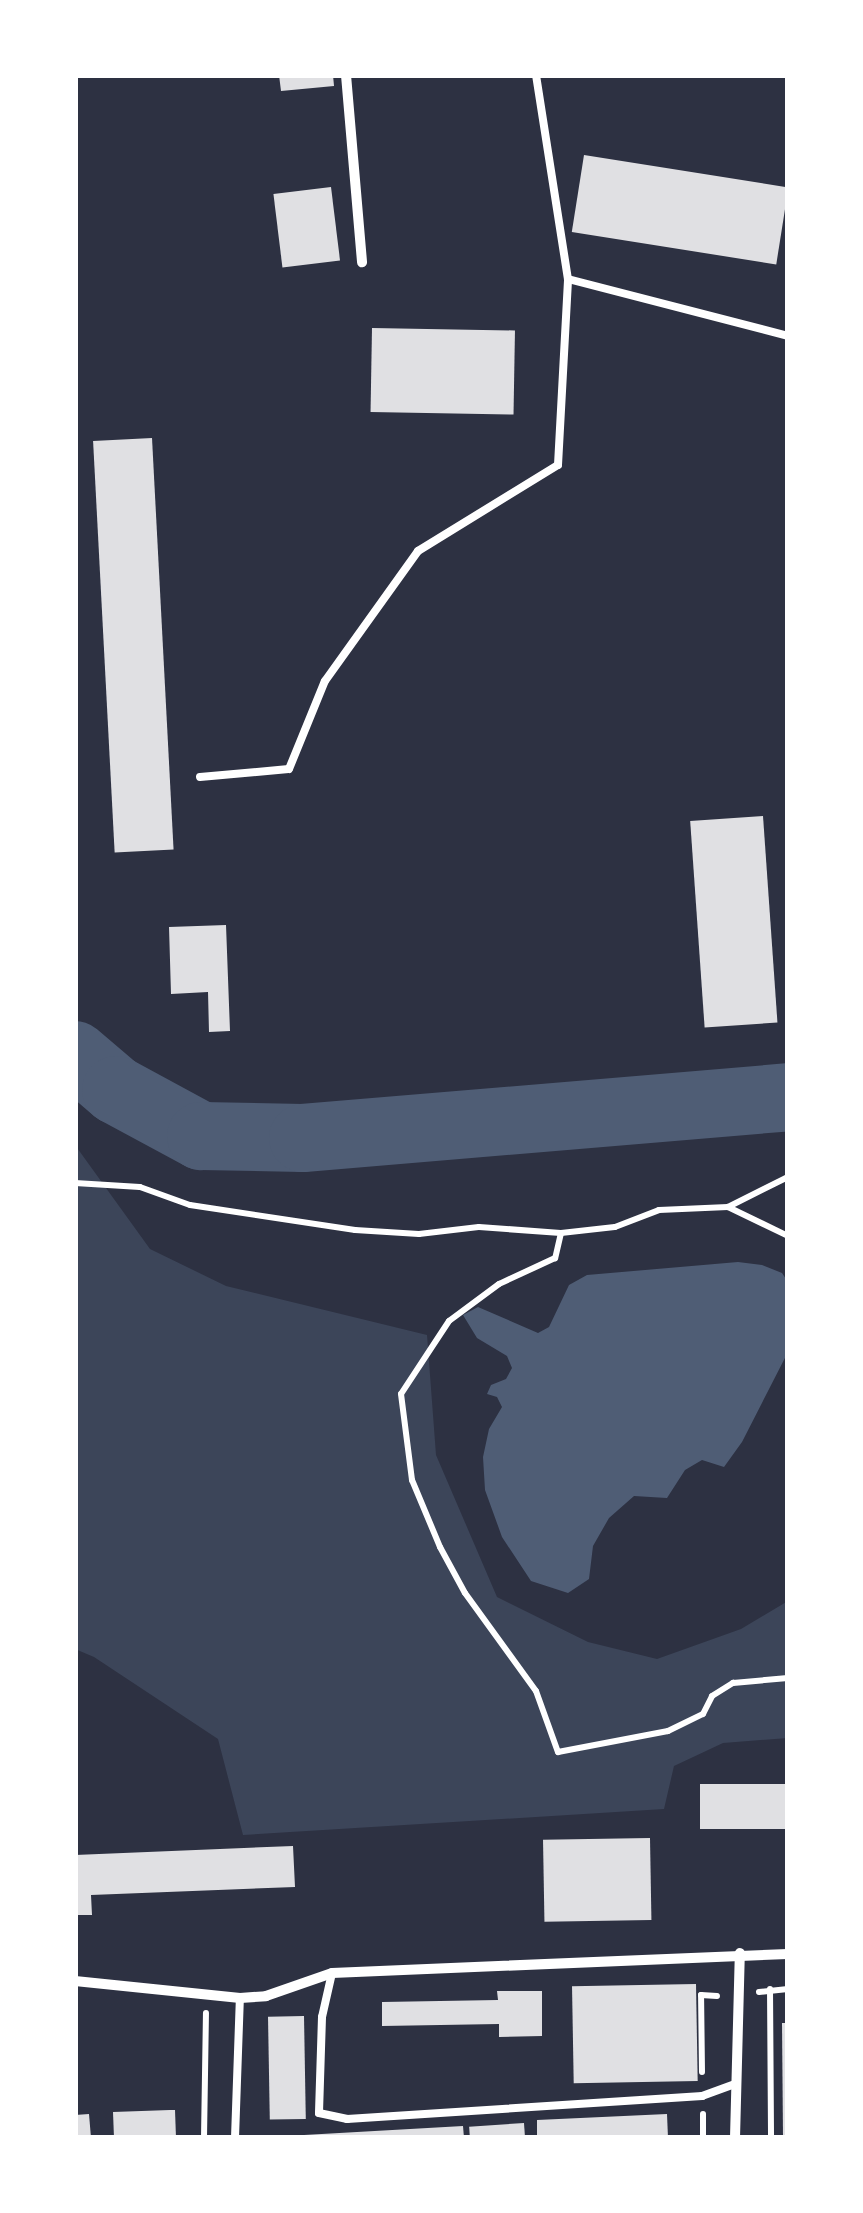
<!DOCTYPE html>
<html>
<head>
<meta charset="utf-8">
<style>
  body { margin:0 }
  #map { position:relative; width:863px; height:2213px; overflow:hidden; background:#2d3142; font-family:"IBM Plex Serif",serif }
  div>[style] { position:absolute }
  .green>* { inset:0; background:#3c4559 }
  .water>* { inset:0; background:#4f5d75 }
  .river>* { height:68px; margin:-34px; padding:0 34px; transform-origin:34px; border-radius:34px; background:#4f5d75 }
  .building>* { inset:0; background:#e0e0e3; transform-origin:0 0 }
  .path>* { height:6px; margin:-3px; padding:0 3px; transform-origin:3px; border-radius:3px; background:#fff }
  .service>* { height:8px; margin:-4px; padding:0 4px; transform-origin:4px; border-radius:4px; background:#fff }
  .minor>* { height:10px; margin:-5px; padding:0 5px; transform-origin:5px; border-radius:5px; background:#fff }
  span { translate:-50% -50%; white-space:nowrap; text-align:center; line-height:1.15; -webkit-text-stroke:9px #fff; paint-order:stroke }
  .frame { position:absolute; inset:0; border:78px solid #fff; pointer-events:none }
</style>
</head>
<body>
<div id="map">
  <div class="green">
    <i style="clip-path:polygon(75px 1145px,150px 1249px,226px 1286px,427px 1335px,436px 1455px,497px 1597px,588px 1642px,657px 1659px,741px 1629px,788px 1601px,788px 1738px,723px 1743px,674px 1766px,664px 1809px,243px 1835px,218px 1739px,94px 1657px,75px 1649px)"></i>
  </div>
  <div class="water">
    <i style="clip-path:polygon(738px 1262px,762px 1265px,782px 1273px,788px 1282px,788px 1352px,742px 1442px,724px 1467px,702px 1460px,685px 1470px,667px 1498px,634px 1496px,609px 1518px,593px 1546px,589px 1579px,568px 1593px,531px 1581px,502px 1537px,485px 1490px,483px 1457px,489px 1429px,502px 1407px,497px 1397px,487px 1394px,491px 1385px,506px 1379px,512px 1368px,507px 1356px,477px 1338px,463px 1315px,478px 1307px,538px 1333px,549px 1327px,569px 1285px,587px 1275px)"></i>
  </div>
  <div class="river">
    <i style="left:75px;top:1055px;width:54px;rotate:40.5deg"></i>
    <i style="left:116px;top:1090px;width:97px;rotate:28.4deg"></i>
    <i style="left:201px;top:1136px;width:102px;rotate:1.1deg"></i>
    <i style="left:303px;top:1138px;width:487px;rotate:-4.8deg"></i>
  </div>
  <div class="building">
    <i style="clip-path:polygon(279px 75px,333px 75px,334px 86px,281px 91px)"></i>
    <i style="left:584px;top:155px;width:207px;height:78px;rotate:9deg"></i>
    <i style="left:331px;top:187px;width:74px;height:58px;rotate:83deg"></i>
    <i style="left:372px;top:328px;width:143px;height:84px;rotate:1deg"></i>
    <i style="left:152px;top:438px;width:412px;height:59px;rotate:87deg"></i>
    <i style="left:763px;top:816px;width:207px;height:73px;rotate:86deg"></i>
    <i style="clip-path:polygon(226px 925px,230px 1031px,209px 1032px,208px 992px,171px 994px,169px 927px)"></i>
    <i style="left:788px;top:1784px;width:45px;height:88px;rotate:90deg"></i>
    <i style="left:650px;top:1838px;width:82px;height:107px;rotate:89deg"></i>
    <i style="clip-path:polygon(293px 1846px,295px 1887px,91px 1895px,92px 1915px,75px 1915px,75px 1855px)"></i>
    <i style="left:696px;top:1984px;width:97px;height:124px;rotate:89deg"></i>
    <i style="clip-path:polygon(497px 1991px,542px 1991px,542px 2036px,499px 2037px,499px 2024px,382px 2026px,382px 2002px,498px 2000px)"></i>
    <i style="left:304px;top:2016px;width:103px;height:36px;rotate:89deg"></i>
    <i style="clip-path:polygon(782px 2023px,788px 2023px,788px 2137px,783px 2137px)"></i>
    <i style="clip-path:polygon(170px 2110px,175px 2110px,176px 2138px,114px 2138px,113px 2112px)"></i>
    <i style="clip-path:polygon(89px 2114px,91px 2138px,75px 2138px,75px 2115px)"></i>
    <i style="clip-path:polygon(667px 2114px,668px 2138px,537px 2138px,537px 2120px)"></i>
    <i style="left:524px;top:2123px;width:15px;height:55px;rotate:86deg"></i>
    <i style="clip-path:polygon(463px 2126px,464px 2138px,304px 2138px,304px 2135px)"></i>
  </div>
  <div class="path">
    <i style="left:75px;top:1183px;width:65px;rotate:3.5deg"></i>
    <i style="left:140px;top:1187px;width:53px;rotate:19.8deg"></i>
    <i style="left:190px;top:1205px;width:167px;rotate:8.6deg"></i>
    <i style="left:355px;top:1230px;width:64px;rotate:3.6deg"></i>
    <i style="left:419px;top:1234px;width:60px;rotate:-6.7deg"></i>
    <i style="left:479px;top:1227px;width:82px;rotate:4.2deg"></i>
    <i style="left:561px;top:1233px;width:54px;rotate:-6.3deg"></i>
    <i style="left:615px;top:1227px;width:47px;rotate:-21.1deg"></i>
    <i style="left:659px;top:1210px;width:69px;rotate:-2.5deg"></i>
    <i style="left:728px;top:1207px;width:67px;rotate:-26.6deg"></i>
    <i style="left:728px;top:1207px;width:67px;rotate:25.8deg"></i>
    <i style="left:561px;top:1233px;width:26px;rotate:103deg"></i>
    <i style="left:555px;top:1258px;width:62px;rotate:155.1deg"></i>
    <i style="left:499px;top:1284px;width:62px;rotate:143.5deg"></i>
    <i style="left:449px;top:1321px;width:87px;rotate:123.3deg"></i>
    <i style="left:401px;top:1394px;width:87px;rotate:82.7deg"></i>
    <i style="left:412px;top:1480px;width:73px;rotate:67.3deg"></i>
    <i style="left:440px;top:1547px;width:52px;rotate:61.5deg"></i>
    <i style="left:465px;top:1593px;width:121px;rotate:54.1deg"></i>
    <i style="left:536px;top:1691px;width:65px;rotate:70.2deg"></i>
    <i style="left:558px;top:1752px;width:112px;rotate:-10.8deg"></i>
    <i style="left:668px;top:1731px;width:39px;rotate:-26deg"></i>
    <i style="left:703px;top:1714px;width:20px;rotate:-63deg"></i>
    <i style="left:712px;top:1696px;width:25px;rotate:-32deg"></i>
    <i style="left:733px;top:1683px;width:55px;rotate:-5.2deg"></i>
    <i style="left:770px;top:1989px;width:149px;rotate:89.6deg"></i>
    <i style="left:759px;top:1992px;width:29px;rotate:-6deg"></i>
    <i style="left:702px;top:2072px;width:77px;rotate:-90.7deg"></i>
    <i style="left:701px;top:1995px;width:16px;rotate:4deg"></i>
    <i style="left:204px;top:2138px;width:125px;rotate:-89.1deg"></i>
    <i style="left:703px;top:2138px;width:24px;rotate:-90deg"></i>
  </div>
  <div class="service">
    <i style="left:536px;top:75px;width:206px;rotate:81.1deg"></i>
    <i style="left:568px;top:279px;width:227px;rotate:14.5deg"></i>
    <i style="left:200px;top:777px;width:89px;rotate:-5.1deg"></i>
    <i style="left:289px;top:769px;width:95px;rotate:-67.8deg"></i>
    <i style="left:325px;top:681px;width:160px;rotate:-54.4deg"></i>
    <i style="left:418px;top:551px;width:164px;rotate:-31.6deg"></i>
    <i style="left:558px;top:465px;width:186px;rotate:-86.9deg"></i>
    <i style="left:332px;top:1973px;width:45px;rotate:102.8deg"></i>
    <i style="left:322px;top:2017px;width:96px;rotate:91.8deg"></i>
    <i style="left:319px;top:2113px;width:29px;rotate:12deg"></i>
    <i style="left:347px;top:2119px;width:356px;rotate:-3.7deg"></i>
    <i style="left:702px;top:2096px;width:35px;rotate:-20deg"></i>
    <i style="left:235px;top:2138px;width:140px;rotate:-88deg"></i>
  </div>
  <div class="minor">
    <i style="left:346px;top:75px;width:188px;rotate:85.1deg"></i>
    <i style="left:75px;top:1981px;width:166px;rotate:5.9deg"></i>
    <i style="left:240px;top:1998px;width:26px;rotate:-4deg"></i>
    <i style="left:266px;top:1996px;width:70px;rotate:-19.2deg"></i>
    <i style="left:332px;top:1973px;width:456px;rotate:-2.4deg"></i>
    <i style="left:735px;top:2138px;width:185px;rotate:-88.5deg"></i>
  </div>
  <div class="frame"></div>
</div>
</body>
</html>
